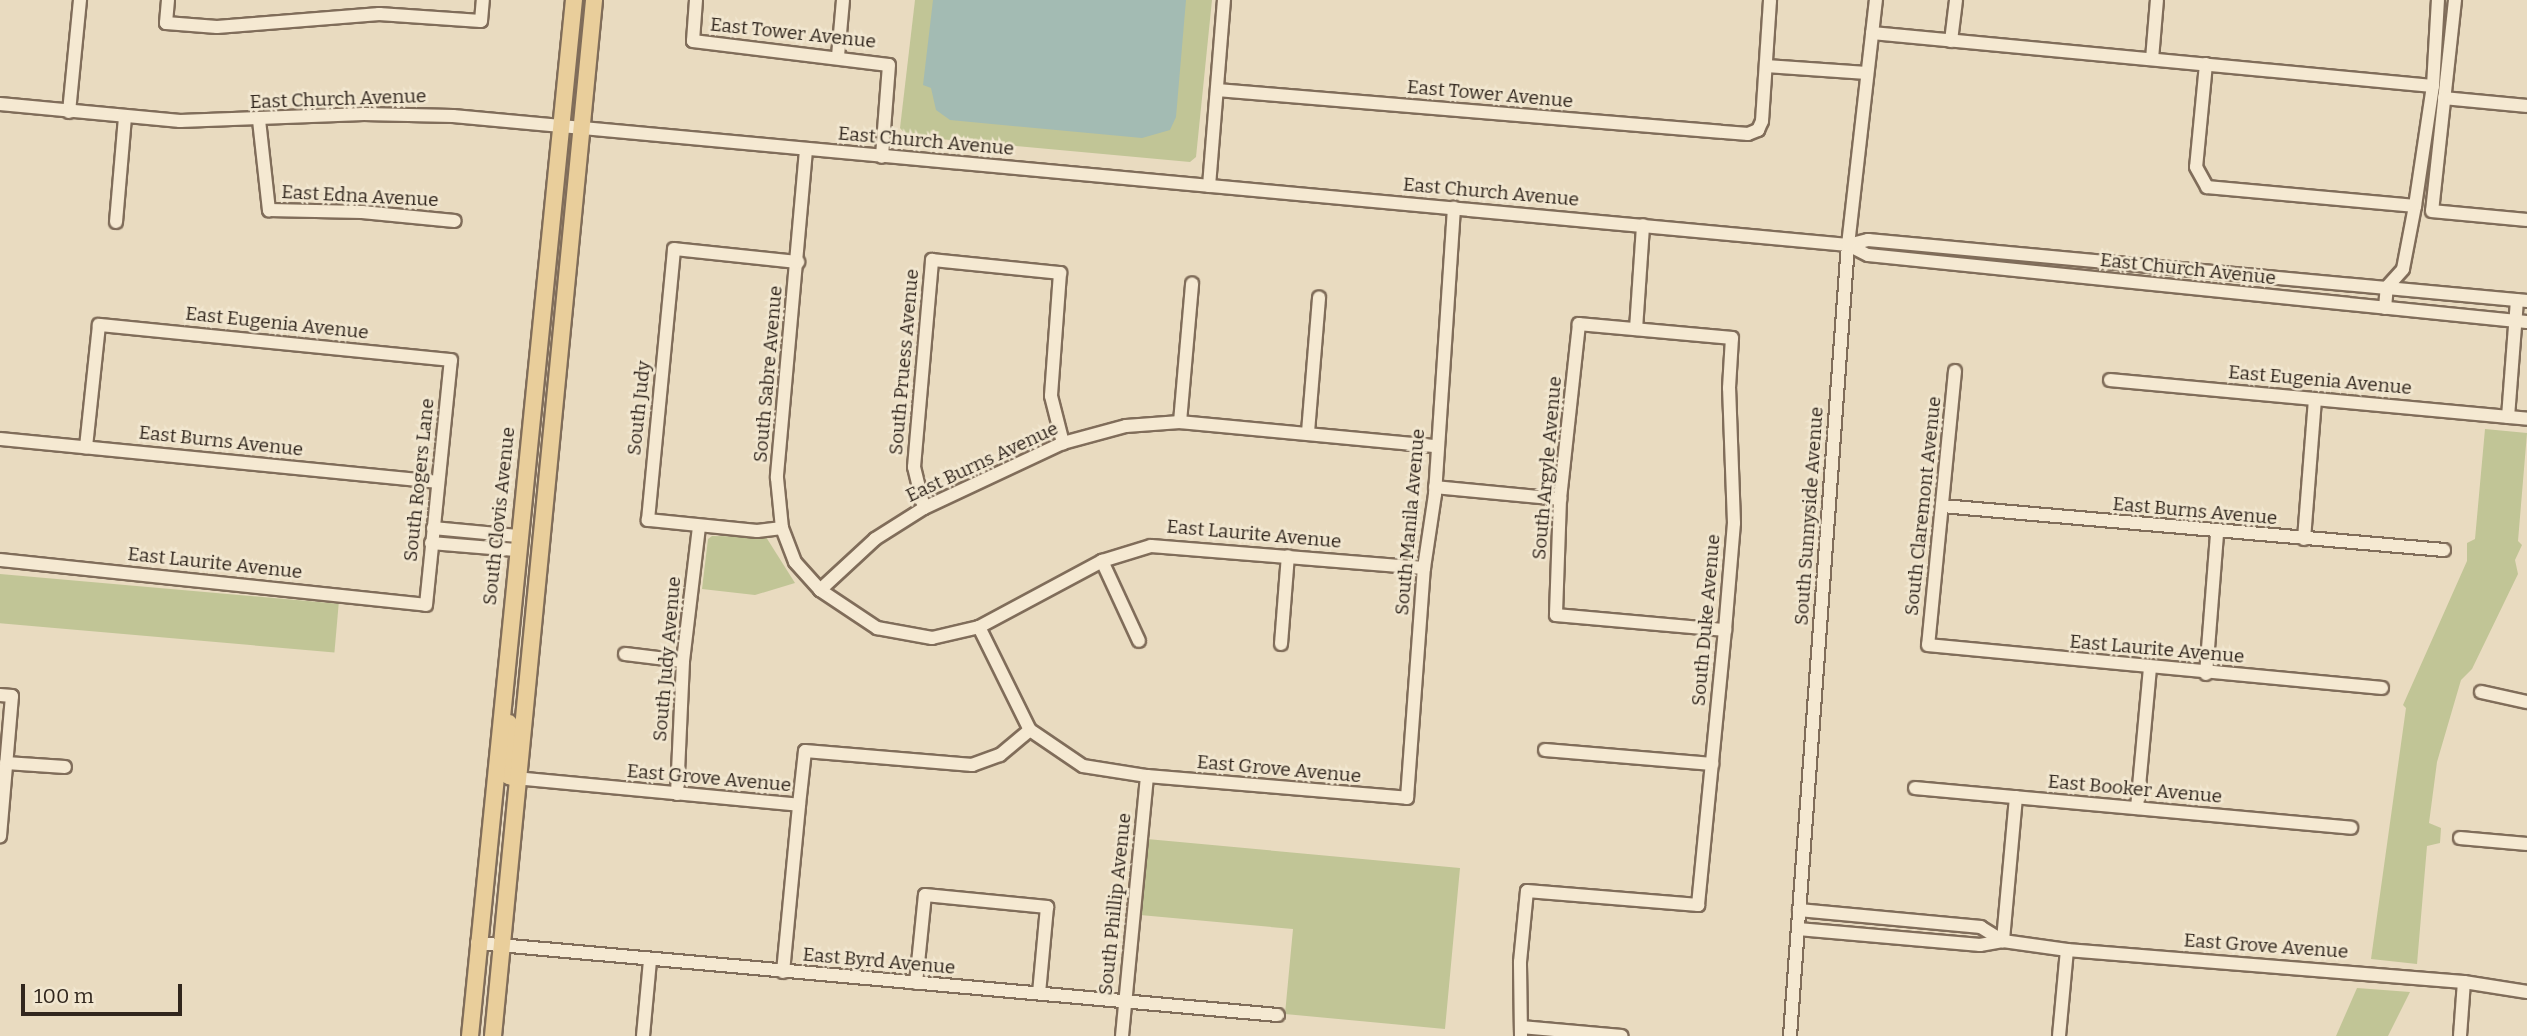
<!DOCTYPE html>
<html>
<head>
<meta charset="utf-8">
<style>
  body { margin:0 }
  #map { position:relative; width:2527px; height:1036px; overflow:hidden; background:#e9dbc0; font-family:Bitter,serif }
  div>[style] { position:absolute }
  .green>* { inset:0; background:#c1c596; transform-origin:0 0 }
  .water>* { inset:0; background:#a3bbb3 }
  .roads { filter:drop-shadow(2px 0 #806d5a) drop-shadow(-2px 0 #806d5a) drop-shadow(0 2px #806d5a) drop-shadow(0 -2px #806d5a) }
  .minor>* { height:12px; margin:-6px; padding:0 6px; transform-origin:6px; border-radius:6px; background:#f5e9d2 }
  .major>* { height:16px; margin:-8px; padding:0 8px; transform-origin:8px; border-radius:8px; background:#e9ce9b }
  span { translate:-50% -50%; white-space:nowrap; text-align:center; line-height:1.15; -webkit-text-stroke:5px #f1e6cf; paint-order:stroke }
  .street-label { font-size:19px; color:#31261d }
  .scale { position:absolute; left:21px; top:984px; width:161px; height:32px; box-sizing:border-box; border:4px solid #31261d; border-top:0; padding-left:9px; font-size:21px; line-height:24px; white-space:nowrap; color:#31261d; -webkit-text-stroke:5px #f1e6cf; paint-order:stroke }
</style>
</head>
<body>
<div id="map">
  <div class="green">
    <i style="clip-path:polygon(915px 0,1212px 0,1196px 157px,1190px 162px,907px 136px,900px 128px)"></i>
    <i style="clip-path:polygon(2485px 429px,2527px 433px,2518px 541px,2522px 545px,2515px 560px,2518px 574px,2472px 669px,2461px 680px,2437px 762px,2429px 823px,2441px 828px,2440px 843px,2427px 846px,2417px 964px,2371px 959px,2406px 708px,2403px 705px,2467px 561px,2467px 543px,2475px 539px)"></i>
    <i style="clip-path:polygon(712px 536px,766px 537px,795px 583px,755px 595px,702px 589px,708px 539px)"></i>
    <i style="left:0;top:574px;width:340px;height:49px;rotate:5deg"></i>
    <i style="clip-path:polygon(1147px 839px,1460px 868px,1445px 1029px,1285px 1014px,1293px 929px,1140px 915px)"></i>
    <i style="clip-path:polygon(2357px 988px,2410px 992px,2388px 1036px,2336px 1036px)"></i>
  </div>
  <div class="water">
    <i style="clip-path:polygon(933px 0,1186px 0,1176px 117px,1170px 130px,1142px 138px,950px 120px,936px 110px,931px 88px,923px 85px)"></i>
  </div>
  <div class="roads">
    <div class="minor">
      <i style="left:168px;top:0;width:23px;rotate:95deg"></i>
      <i style="left:166px;top:23px;width:51px;rotate:4.5deg"></i>
      <i style="left:217px;top:27px;width:163px;rotate:-4.6deg"></i>
      <i style="left:379px;top:14px;width:102px;rotate:3.9deg"></i>
      <i style="left:481px;top:21px;width:21px;rotate:-85deg"></i>
      <i style="left:696px;top:0;width:41px;rotate:94.2deg"></i>
      <i style="left:693px;top:41px;width:197px;rotate:7deg"></i>
      <i style="left:889px;top:65px;width:92px;rotate:94.4deg"></i>
      <i style="left:2455px;top:0;width:212px;rotate:96.2deg"></i>
      <i style="left:2432px;top:211px;width:95px;rotate:5.4deg"></i>
      <i style="left:1872px;top:33px;width:563px;rotate:5.4deg"></i>
      <i style="left:1951px;top:41px;width:41px;rotate:-83deg"></i>
      <i style="left:838px;top:56px;width:56px;rotate:-84.9deg"></i>
      <i style="left:2152px;top:59px;width:59px;rotate:-85.2deg"></i>
      <i style="left:2206px;top:64px;width:103px;rotate:95.5deg"></i>
      <i style="left:2196px;top:167px;width:23px;rotate:61deg"></i>
      <i style="left:2207px;top:187px;width:209px;rotate:5.2deg"></i>
      <i style="left:1766px;top:66px;width:101px;rotate:4deg"></i>
      <i style="left:1217px;top:90px;width:533px;rotate:4.74deg"></i>
      <i style="left:1748px;top:134px;width:11px;rotate:-22deg"></i>
      <i style="left:1758px;top:130px;width:10px;rotate:-66deg"></i>
      <i style="left:1762px;top:121px;width:121px;rotate:-86.2deg"></i>
      <i style="left:2444px;top:98px;width:83px;rotate:5.5deg"></i>
      <i style="left:0;top:104px;width:181px;rotate:5.4deg"></i>
      <i style="left:180px;top:121px;width:184px;rotate:-2.2deg"></i>
      <i style="left:364px;top:114px;width:89px;rotate:1.3deg"></i>
      <i style="left:453px;top:116px;width:1401px;rotate:5.28deg"></i>
      <i style="left:1848px;top:245px;width:21px;rotate:-14deg"></i>
      <i style="left:1868px;top:240px;width:662px;rotate:5.29deg"></i>
      <i style="left:69px;top:112px;width:113px;rotate:-84.4deg"></i>
      <i style="left:259px;top:120px;width:91px;rotate:83.7deg"></i>
      <i style="left:269px;top:210px;width:93px;rotate:1.2deg"></i>
      <i style="left:362px;top:212px;width:93px;rotate:5.5deg"></i>
      <i style="left:806px;top:150px;width:329px;rotate:95.1deg"></i>
      <i style="left:777px;top:478px;width:50px;rotate:84.3deg"></i>
      <i style="left:782px;top:528px;width:36px;rotate:69deg"></i>
      <i style="left:795px;top:562px;width:38px;rotate:48deg"></i>
      <i style="left:820px;top:590px;width:69px;rotate:33.7deg"></i>
      <i style="left:877px;top:628px;width:56px;rotate:10.3deg"></i>
      <i style="left:932px;top:638px;width:48px;rotate:-13.2deg"></i>
      <i style="left:979px;top:627px;width:140px;rotate:-28.2deg"></i>
      <i style="left:1102px;top:561px;width:51px;rotate:-17deg"></i>
      <i style="left:1151px;top:546px;width:274px;rotate:4.6deg"></i>
      <i style="left:1209px;top:186px;width:187px;rotate:-85.4deg"></i>
      <i style="left:116px;top:222px;width:105px;rotate:-85.1deg"></i>
      <i style="left:1848px;top:245px;width:22px;rotate:27deg"></i>
      <i style="left:1868px;top:255px;width:662px;rotate:5.81deg"></i>
      <i style="left:2385px;top:308px;width:21px;rotate:-85deg"></i>
      <i style="left:2387px;top:287px;width:24px;rotate:-48deg"></i>
      <i style="left:2403px;top:269px;width:64px;rotate:-79.2deg"></i>
      <i style="left:2415px;top:206px;width:121px;rotate:-81.5deg"></i>
      <i style="left:2433px;top:86px;width:86px;rotate:-86.7deg"></i>
      <i style="left:1636px;top:329px;width:104px;rotate:-86.1deg"></i>
      <i style="left:1955px;top:371px;width:275px;rotate:95.6deg"></i>
      <i style="left:1928px;top:645px;width:456px;rotate:5.4deg"></i>
      <i style="left:2110px;top:380px;width:419px;rotate:5.3deg"></i>
      <i style="left:2508px;top:417px;width:117px;rotate:-85.6deg"></i>
      <i style="left:1180px;top:422px;width:139px;rotate:-85deg"></i>
      <i style="left:1308px;top:432px;width:135px;rotate:-85.3deg"></i>
      <i style="left:0;top:439px;width:440px;rotate:5.6deg"></i>
      <i style="left:1435px;top:487px;width:126px;rotate:5.5deg"></i>
      <i style="left:1942px;top:506px;width:504px;rotate:5.01deg"></i>
      <i style="left:924px;top:508px;width:42px;rotate:-103.7deg"></i>
      <i style="left:914px;top:467px;width:208px;rotate:-85deg"></i>
      <i style="left:932px;top:260px;width:129px;rotate:5.8deg"></i>
      <i style="left:1060px;top:273px;width:123px;rotate:94.2deg"></i>
      <i style="left:1051px;top:396px;width:49px;rotate:75.7deg"></i>
      <i style="left:433px;top:528px;width:85px;rotate:5.4deg"></i>
      <i style="left:782px;top:528px;width:25px;rotate:173deg"></i>
      <i style="left:757px;top:531px;width:110px;rotate:-174.2deg"></i>
      <i style="left:648px;top:520px;width:272px;rotate:-84.5deg"></i>
      <i style="left:674px;top:249px;width:125px;rotate:6deg"></i>
      <i style="left:2304px;top:539px;width:140px;rotate:-85.5deg"></i>
      <i style="left:431px;top:543px;width:85px;rotate:4.7deg"></i>
      <i style="left:0;top:560px;width:428px;rotate:6deg"></i>
      <i style="left:426px;top:605px;width:246px;rotate:-84.2deg"></i>
      <i style="left:451px;top:360px;width:354px;rotate:-174.3deg"></i>
      <i style="left:99px;top:325px;width:123px;rotate:96.1deg"></i>
      <i style="left:1102px;top:561px;width:88px;rotate:65.2deg"></i>
      <i style="left:820px;top:590px;width:75px;rotate:-42.8deg"></i>
      <i style="left:875px;top:539px;width:58px;rotate:-32.3deg"></i>
      <i style="left:924px;top:508px;width:153px;rotate:-25.1deg"></i>
      <i style="left:1063px;top:443px;width:65px;rotate:-15.1deg"></i>
      <i style="left:1126px;top:426px;width:54px;rotate:-4.2deg"></i>
      <i style="left:1180px;top:422px;width:257px;rotate:5.4deg"></i>
      <i style="left:979px;top:627px;width:115px;rotate:63.7deg"></i>
      <i style="left:1030px;top:730px;width:64px;rotate:34.2deg"></i>
      <i style="left:1083px;top:766px;width:65px;rotate:8.9deg"></i>
      <i style="left:1147px;top:776px;width:261px;rotate:4.8deg"></i>
      <i style="left:1407px;top:798px;width:231px;rotate:-85.8deg"></i>
      <i style="left:1424px;top:568px;width:75px;rotate:-81.5deg"></i>
      <i style="left:1435px;top:494px;width:287px;rotate:-86.2deg"></i>
      <i style="left:1281px;top:644px;width:88px;rotate:-85.5deg"></i>
      <i style="left:625px;top:654px;width:58px;rotate:6.9deg"></i>
      <i style="left:2206px;top:674px;width:141px;rotate:-85.5deg"></i>
      <i style="left:2481px;top:692px;width:47px;rotate:12.3deg"></i>
      <i style="left:0;top:695px;width:12px;rotate:5deg"></i>
      <i style="left:12px;top:696px;width:141px;rotate:94.9deg"></i>
      <i style="left:1545px;top:750px;width:168px;rotate:4.8deg"></i>
      <i style="left:6px;top:763px;width:59px;rotate:3.9deg"></i>
      <i style="left:515px;top:778px;width:285px;rotate:5.4deg"></i>
      <i style="left:799px;top:805px;width:54px;rotate:-83.7deg"></i>
      <i style="left:805px;top:751px;width:168px;rotate:4.8deg"></i>
      <i style="left:972px;top:765px;width:30px;rotate:-20deg"></i>
      <i style="left:1000px;top:755px;width:39px;rotate:-40deg"></i>
      <i style="left:1915px;top:788px;width:438px;rotate:5.2deg"></i>
      <i style="left:677px;top:794px;width:133px;rotate:-87.4deg"></i>
      <i style="left:683px;top:661px;width:135px;rotate:-83.2deg"></i>
      <i style="left:2016px;top:797px;width:145px;rotate:95.2deg"></i>
      <i style="left:2003px;top:941px;width:65px;rotate:8deg"></i>
      <i style="left:2067px;top:950px;width:398px;rotate:4.6deg"></i>
      <i style="left:2464px;top:982px;width:64px;rotate:9deg"></i>
      <i style="left:2137px;top:808px;width:140px;rotate:-84.7deg"></i>
      <i style="left:2460px;top:838px;width:67px;rotate:5.1deg"></i>
      <i style="left:1798px;top:929px;width:183px;rotate:5deg"></i>
      <i style="left:1980px;top:945px;width:23px;rotate:-10deg"></i>
      <i style="left:2003px;top:941px;width:26px;rotate:-148deg"></i>
      <i style="left:1981px;top:927px;width:183px;rotate:-174.7deg"></i>
      <i style="left:477px;top:943px;width:804px;rotate:5.14deg"></i>
      <i style="left:783px;top:972px;width:168px;rotate:-84.5deg"></i>
      <i style="left:916px;top:983px;width:88px;rotate:-84.2deg"></i>
      <i style="left:925px;top:895px;width:123px;rotate:5.6deg"></i>
      <i style="left:1047px;top:907px;width:86px;rotate:95.3deg"></i>
      <i style="left:1521px;top:1027px;width:101px;rotate:5.1deg"></i>
      <i style="left:643px;top:1036px;width:76px;rotate:-84.7deg"></i>
      <i style="left:1122px;top:1036px;width:261px;rotate:-84.5deg"></i>
      <i style="left:1521px;top:1036px;width:74px;rotate:-90.8deg"></i>
      <i style="left:1520px;top:962px;width:71px;rotate:-84.4deg"></i>
      <i style="left:1527px;top:891px;width:172px;rotate:4.7deg"></i>
      <i style="left:1698px;top:905px;width:276px;rotate:-84.4deg"></i>
      <i style="left:1725px;top:630px;width:107px;rotate:-85.2deg"></i>
      <i style="left:1734px;top:523px;width:135px;rotate:-92.1deg"></i>
      <i style="left:1729px;top:388px;width:50px;rotate:-86.6deg"></i>
      <i style="left:1732px;top:338px;width:154px;rotate:-174.8deg"></i>
      <i style="left:1579px;top:324px;width:176px;rotate:96.2deg"></i>
      <i style="left:1560px;top:499px;width:116px;rotate:92deg"></i>
      <i style="left:1556px;top:615px;width:170px;rotate:5.1deg"></i>
      <i style="left:1790px;top:1036px;width:793px;rotate:-85.81deg"></i>
      <i style="left:1848px;top:245px;width:247px;rotate:-83.5deg"></i>
      <i style="left:2059px;top:1036px;width:86px;rotate:-84.7deg"></i>
      <i style="left:2460px;top:1036px;width:54px;rotate:-85.8deg"></i>
    </div>
    <div class="major">
      <i style="left:509px;top:723px;width:43px;rotate:95.3deg"></i>
      <i style="left:505px;top:766px;width:11px;rotate:68deg"></i>
      <i style="left:509px;top:776px;width:6px;rotate:18deg"></i>
      <i style="left:470px;top:1036px;width:1041px;rotate:-84.27deg"></i>
      <i style="left:493px;top:1036px;width:1041px;rotate:-84.43deg"></i>
    </div>
  </div>
  <div class="street-label">
    <span style="left:793px;top:33px;rotate:6deg">East Tower Avenue</span>
    <span style="left:1490px;top:94px;rotate:5deg">East Tower Avenue</span>
    <span style="left:338px;top:99px;rotate:-2deg">East Church Avenue</span>
    <span style="left:926px;top:141px;rotate:5deg">East Church Avenue</span>
    <span style="left:1491px;top:192px;rotate:5deg">East Church Avenue</span>
    <span style="left:360px;top:196px;rotate:3deg">East Edna Avenue</span>
    <span style="left:2188px;top:269px;rotate:6deg">East Church Avenue</span>
    <span style="left:277px;top:323px;rotate:6deg">East Eugenia Avenue</span>
    <span style="left:904px;top:362px;rotate:-85deg">South Pruess Avenue</span>
    <span style="left:768px;top:374px;rotate:-85deg">South Sabre Avenue</span>
    <span style="left:2320px;top:380px;rotate:5deg">East Eugenia Avenue</span>
    <span style="left:639px;top:408px;rotate:-84deg">South Judy</span>
    <span style="left:221px;top:441px;rotate:6deg">East Burns Avenue</span>
    <span style="left:982px;top:462px;rotate:-25deg">East Burns Avenue</span>
    <span style="left:1547px;top:468px;rotate:-85deg">South Argyle Avenue</span>
    <span style="left:419px;top:480px;rotate:-84deg">South Rogers Lane</span>
    <span style="left:1923px;top:506px;rotate:-84deg">South Claremont Avenue</span>
    <span style="left:2195px;top:511px;rotate:5deg">East Burns Avenue</span>
    <span style="left:499px;top:516px;rotate:-84deg">South Clovis Avenue</span>
    <span style="left:1809px;top:516px;rotate:-86deg">South Sunnyside Avenue</span>
    <span style="left:1410px;top:522px;rotate:-85deg">South Manila Avenue</span>
    <span style="left:1254px;top:534px;rotate:5deg">East Laurite Avenue</span>
    <span style="left:215px;top:563px;rotate:6deg">East Laurite Avenue</span>
    <span style="left:1706px;top:620px;rotate:-85deg">South Duke Avenue</span>
    <span style="left:2157px;top:649px;rotate:5deg">East Laurite Avenue</span>
    <span style="left:667px;top:659px;rotate:-85deg">South Judy Avenue</span>
    <span style="left:1279px;top:769px;rotate:5deg">East Grove Avenue</span>
    <span style="left:709px;top:778px;rotate:5deg">East Grove Avenue</span>
    <span style="left:2135px;top:789px;rotate:5deg">East Booker Avenue</span>
    <span style="left:1115px;top:904px;rotate:-84deg">South Phillip Avenue</span>
    <span style="left:2266px;top:946px;rotate:4deg">East Grove Avenue</span>
    <span style="left:879px;top:961px;rotate:5deg">East Byrd Avenue</span>
  </div>
  <div class="scale">100 m</div>
</div>
</body>
</html>
